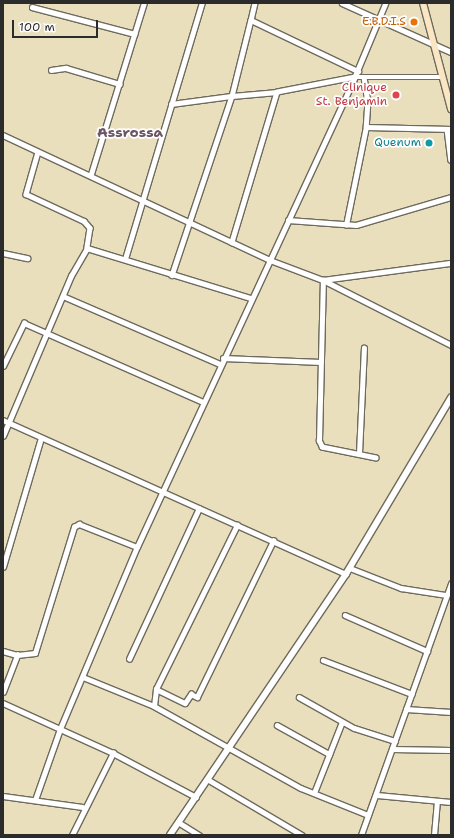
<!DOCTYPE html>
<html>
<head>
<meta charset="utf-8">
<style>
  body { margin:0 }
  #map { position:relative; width:454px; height:838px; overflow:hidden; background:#eadfbc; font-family:"Shantell Sans",sans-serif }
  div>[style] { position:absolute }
  .roads { filter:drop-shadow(1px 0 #6e6a5e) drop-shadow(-1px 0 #6e6a5e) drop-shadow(0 1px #6e6a5e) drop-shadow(0 -1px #6e6a5e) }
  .minor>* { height:4.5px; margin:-2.25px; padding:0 2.25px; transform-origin:2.25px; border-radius:2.25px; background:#fff }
  .tertiary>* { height:5.5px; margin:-2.75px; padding:0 2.75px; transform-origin:2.75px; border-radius:2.75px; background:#fff }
  .secondary>* { height:6px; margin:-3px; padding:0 3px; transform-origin:3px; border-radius:3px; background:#fbe6c4 }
  .dots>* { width:11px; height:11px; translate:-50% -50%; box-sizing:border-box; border:2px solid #fff; border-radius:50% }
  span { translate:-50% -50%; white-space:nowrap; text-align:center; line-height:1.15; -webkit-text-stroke:3.5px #fff; paint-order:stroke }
  .food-label { font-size:12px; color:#c56008 }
  .right { translate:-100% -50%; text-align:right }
  .health-label { font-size:12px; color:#be3a42 }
  .culture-label { font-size:12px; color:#0d838f }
  .quarter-label { font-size:14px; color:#6d5566; font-weight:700 }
  .frame { position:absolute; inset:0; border:4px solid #2b2b2b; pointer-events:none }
  .scale { position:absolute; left:12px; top:20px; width:86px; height:18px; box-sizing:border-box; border:2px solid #2b2b2b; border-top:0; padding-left:5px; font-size:12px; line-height:14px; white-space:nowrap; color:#2b2b2b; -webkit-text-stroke:3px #fff; paint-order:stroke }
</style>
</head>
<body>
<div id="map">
  <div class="roads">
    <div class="minor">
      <i style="left:255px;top:3px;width:17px;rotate:103deg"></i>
      <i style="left:251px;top:20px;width:119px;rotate:25.5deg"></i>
      <i style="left:342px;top:3px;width:120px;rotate:24.2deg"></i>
      <i style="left:386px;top:3px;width:80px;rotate:112.7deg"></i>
      <i style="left:355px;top:77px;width:88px"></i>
      <i style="left:32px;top:7px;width:106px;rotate:14.7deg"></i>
      <i style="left:251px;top:20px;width:78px;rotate:104deg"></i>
      <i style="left:232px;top:96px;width:45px;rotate:-5.1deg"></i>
      <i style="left:51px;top:70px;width:15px;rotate:-8deg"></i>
      <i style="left:66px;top:68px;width:56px;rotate:16.5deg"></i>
      <i style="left:364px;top:77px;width:24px;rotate:81deg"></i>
      <i style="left:368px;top:101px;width:26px;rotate:94deg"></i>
      <i style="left:366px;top:127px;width:85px;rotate:1.3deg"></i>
      <i style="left:171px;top:104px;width:62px;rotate:-7.5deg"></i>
      <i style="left:232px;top:96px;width:189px;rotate:108.5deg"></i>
      <i style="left:447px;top:129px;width:31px;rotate:83deg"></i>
      <i style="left:3px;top:135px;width:295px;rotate:25.1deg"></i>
      <i style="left:270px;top:260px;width:57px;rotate:20.7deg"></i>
      <i style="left:323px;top:280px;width:144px;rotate:26.9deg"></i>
      <i style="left:38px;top:152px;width:44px;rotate:105.9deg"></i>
      <i style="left:26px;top:194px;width:64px;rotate:25deg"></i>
      <i style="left:84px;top:221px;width:9px;rotate:49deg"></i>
      <i style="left:90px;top:228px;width:20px;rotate:99deg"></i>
      <i style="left:91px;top:174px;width:179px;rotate:-72.8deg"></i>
      <i style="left:288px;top:220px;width:68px;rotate:4.2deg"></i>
      <i style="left:356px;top:225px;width:99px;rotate:-16.4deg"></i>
      <i style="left:346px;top:225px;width:100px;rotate:-78.5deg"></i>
      <i style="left:3px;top:253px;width:25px;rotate:12deg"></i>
      <i style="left:125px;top:259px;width:267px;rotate:-73.3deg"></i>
      <i style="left:63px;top:296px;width:171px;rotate:23.4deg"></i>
      <i style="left:223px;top:358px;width:98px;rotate:2.3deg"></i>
      <i style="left:3px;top:366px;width:48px;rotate:-64deg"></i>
      <i style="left:24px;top:323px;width:196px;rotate:23.8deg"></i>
      <i style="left:3px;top:420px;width:376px;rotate:24.2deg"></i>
      <i style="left:3px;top:436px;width:174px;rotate:-67deg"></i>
      <i style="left:71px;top:276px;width:32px;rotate:-60deg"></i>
      <i style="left:87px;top:248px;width:171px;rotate:17deg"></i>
      <i style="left:359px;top:453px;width:105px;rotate:-87.3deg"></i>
      <i style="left:376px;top:458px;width:55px;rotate:-168.5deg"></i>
      <i style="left:322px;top:447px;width:7px;rotate:-117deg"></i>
      <i style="left:319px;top:441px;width:161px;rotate:-88.6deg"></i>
      <i style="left:323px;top:280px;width:129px;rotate:-7.6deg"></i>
      <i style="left:3px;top:567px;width:134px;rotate:-73.6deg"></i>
      <i style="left:350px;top:568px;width:55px;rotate:21.4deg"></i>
      <i style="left:401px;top:588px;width:46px;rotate:8.8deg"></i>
      <i style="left:345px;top:615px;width:90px;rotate:23.7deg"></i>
      <i style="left:3px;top:651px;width:15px;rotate:16deg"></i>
      <i style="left:129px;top:659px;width:166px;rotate:-65.1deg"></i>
      <i style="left:323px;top:660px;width:95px;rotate:20.9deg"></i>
      <i style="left:83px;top:677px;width:77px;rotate:22.2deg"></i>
      <i style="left:154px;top:706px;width:168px;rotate:29.2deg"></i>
      <i style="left:301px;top:788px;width:72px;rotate:21.9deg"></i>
      <i style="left:156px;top:689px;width:32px;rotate:26deg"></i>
      <i style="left:185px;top:703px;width:11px;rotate:-56deg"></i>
      <i style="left:191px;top:694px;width:7px;rotate:27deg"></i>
      <i style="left:197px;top:697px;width:174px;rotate:-64deg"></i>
      <i style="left:3px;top:692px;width:40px;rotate:-69deg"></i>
      <i style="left:17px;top:655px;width:18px;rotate:-6deg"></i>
      <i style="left:35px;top:653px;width:132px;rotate:-72.8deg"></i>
      <i style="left:74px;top:527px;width:6px;rotate:-31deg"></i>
      <i style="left:79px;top:524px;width:62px;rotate:21.6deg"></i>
      <i style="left:299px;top:697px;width:63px;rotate:29.4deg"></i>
      <i style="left:354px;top:728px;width:43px;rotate:17.6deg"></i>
      <i style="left:3px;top:703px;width:121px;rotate:24.4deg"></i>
      <i style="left:113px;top:753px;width:94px;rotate:27.9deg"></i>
      <i style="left:154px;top:706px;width:17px;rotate:-83deg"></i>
      <i style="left:156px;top:689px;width:183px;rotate:-63.7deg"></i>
      <i style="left:406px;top:709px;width:45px;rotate:3.8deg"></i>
      <i style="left:277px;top:725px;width:60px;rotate:29.1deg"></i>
      <i style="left:392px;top:749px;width:59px;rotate:1deg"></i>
      <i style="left:207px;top:779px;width:110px;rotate:30.5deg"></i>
      <i style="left:314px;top:793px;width:76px;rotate:-68.5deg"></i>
      <i style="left:377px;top:795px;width:74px;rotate:5.4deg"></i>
      <i style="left:3px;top:796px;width:80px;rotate:7.9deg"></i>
      <i style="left:35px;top:800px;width:75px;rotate:-70.6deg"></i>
      <i style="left:60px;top:729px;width:198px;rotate:-67.1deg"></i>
      <i style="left:137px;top:547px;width:518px;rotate:-65.12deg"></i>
      <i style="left:355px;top:77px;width:79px;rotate:169.1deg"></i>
      <i style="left:277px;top:92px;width:157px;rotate:106.7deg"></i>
      <i style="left:178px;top:822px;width:25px;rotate:32deg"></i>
      <i style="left:72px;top:835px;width:92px;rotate:-63.4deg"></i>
      <i style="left:361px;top:835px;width:267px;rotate:-70.3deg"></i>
      <i style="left:434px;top:835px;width:33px;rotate:-85deg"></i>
    </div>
    <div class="tertiary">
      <i style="left:170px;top:835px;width:315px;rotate:-56deg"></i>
      <i style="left:346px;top:574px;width:205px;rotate:-59.2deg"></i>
    </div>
    <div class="secondary">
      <i style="left:423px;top:3px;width:110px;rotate:75.2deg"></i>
    </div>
  </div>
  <div class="dots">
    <i style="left:414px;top:22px;background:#e8710a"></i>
    <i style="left:396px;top:95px;background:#e0444e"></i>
    <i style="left:429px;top:143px;background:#0f9aa8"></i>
  </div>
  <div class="food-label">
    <span class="right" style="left:406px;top:22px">E.B.D.I.S</span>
  </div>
  <div class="health-label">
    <span class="right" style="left:387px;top:95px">Clinique<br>St. Benjamin</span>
  </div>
  <div class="culture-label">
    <span class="right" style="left:421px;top:143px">Quenum</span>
  </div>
  <div class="quarter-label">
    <span style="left:130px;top:132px">Assrossa</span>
  </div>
  <div class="frame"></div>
  <div class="scale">100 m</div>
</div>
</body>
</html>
